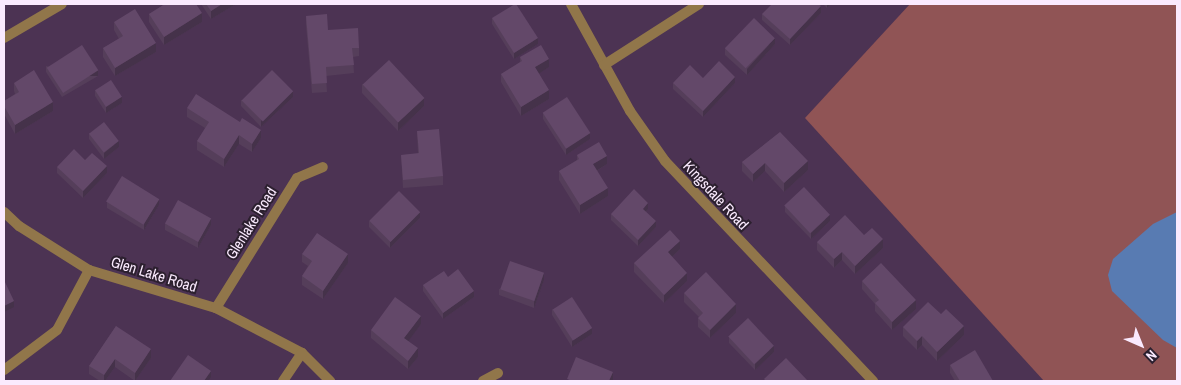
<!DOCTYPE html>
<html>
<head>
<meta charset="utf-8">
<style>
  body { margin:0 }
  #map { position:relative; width:1181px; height:385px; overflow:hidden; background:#4c3353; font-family:"Archivo Narrow",sans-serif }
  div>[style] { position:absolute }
  .green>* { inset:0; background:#905455 }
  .water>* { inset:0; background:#587bb2 }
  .minor>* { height:10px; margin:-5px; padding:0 5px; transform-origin:5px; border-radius:5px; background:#91764a }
  .wall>* { inset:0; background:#553e5a }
  .shaded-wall>* { inset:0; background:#45324a; transform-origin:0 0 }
  .building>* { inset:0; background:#634869; transform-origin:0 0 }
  span { translate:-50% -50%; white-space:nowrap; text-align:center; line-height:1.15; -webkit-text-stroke:4px #2c202f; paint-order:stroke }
  .street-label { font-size:15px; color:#faeafe }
  .frame { position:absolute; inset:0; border:5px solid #faeafe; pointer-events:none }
  .north { position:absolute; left:1116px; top:320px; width:50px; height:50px; -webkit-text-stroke:4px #2c202f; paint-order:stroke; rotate:136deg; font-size:14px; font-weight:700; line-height:20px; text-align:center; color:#faeafe }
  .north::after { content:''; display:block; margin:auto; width:18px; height:22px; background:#faeafe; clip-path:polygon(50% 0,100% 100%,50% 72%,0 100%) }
</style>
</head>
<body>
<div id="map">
  <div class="green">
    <i style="clip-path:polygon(910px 4px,1177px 4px,1177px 381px,1044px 381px,805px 118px)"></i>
  </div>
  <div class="water">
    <i style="clip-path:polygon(1177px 212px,1177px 348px,1163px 340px,1112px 291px,1108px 275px,1113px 259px,1153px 224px)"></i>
  </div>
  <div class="minor">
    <i style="left:571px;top:4px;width:122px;rotate:61.1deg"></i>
    <i style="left:630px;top:111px;width:61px;rotate:55deg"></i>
    <i style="left:665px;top:161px;width:303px;rotate:46.6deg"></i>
    <i style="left:4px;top:38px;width:67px;rotate:-30.4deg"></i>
    <i style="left:604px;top:65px;width:113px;rotate:-32.7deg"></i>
    <i style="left:4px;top:212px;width:21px;rotate:43deg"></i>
    <i style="left:19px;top:226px;width:83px;rotate:32.2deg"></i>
    <i style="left:89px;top:270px;width:133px;rotate:16.7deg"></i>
    <i style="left:216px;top:308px;width:97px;rotate:27.6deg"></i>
    <i style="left:302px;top:353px;width:40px;rotate:45deg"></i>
    <i style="left:216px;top:308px;width:153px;rotate:-58.1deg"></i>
    <i style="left:297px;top:178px;width:28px;rotate:-23deg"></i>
    <i style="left:4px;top:370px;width:66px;rotate:-37deg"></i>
    <i style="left:57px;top:330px;width:68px;rotate:-61.9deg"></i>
    <i style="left:283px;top:381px;width:34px;rotate:-56deg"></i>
    <i style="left:483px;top:381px;width:17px;rotate:-28deg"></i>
  </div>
  <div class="wall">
    <i style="clip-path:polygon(162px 4px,196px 4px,202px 22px,164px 45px,149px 22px,149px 14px,163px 5px)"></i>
    <i style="clip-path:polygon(201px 4px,236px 4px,211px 19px)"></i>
    <i style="clip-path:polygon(823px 4px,831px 4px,827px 8px)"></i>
    <i style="clip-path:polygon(821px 13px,790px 45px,762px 20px,762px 14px)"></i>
    <i style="clip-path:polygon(306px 16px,328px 30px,359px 48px,359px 56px,353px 57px,354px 73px,326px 76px,327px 92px,312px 93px,306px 25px)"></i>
    <i style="clip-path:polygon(492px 18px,538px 44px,514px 59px,492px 24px)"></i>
    <i style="clip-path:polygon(114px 22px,156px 52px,115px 76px,103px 57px,103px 48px,119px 39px,114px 30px)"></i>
    <i style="clip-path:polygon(775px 44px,747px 75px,725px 55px,725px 49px)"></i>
    <i style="clip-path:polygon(520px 57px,549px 67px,539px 73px,549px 99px,521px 116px,501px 82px,501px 74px,520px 62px)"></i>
    <i style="clip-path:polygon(46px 66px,98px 76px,62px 97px,46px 72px)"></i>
    <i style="clip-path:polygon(14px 83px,53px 111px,15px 134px,4px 114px,4px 101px,15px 94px,14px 91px)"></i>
    <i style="clip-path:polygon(673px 83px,735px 83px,703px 117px,673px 89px)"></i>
    <i style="clip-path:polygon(362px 84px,424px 106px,398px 131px,362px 93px)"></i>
    <i style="clip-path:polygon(95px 90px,122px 103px,106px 113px,95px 96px)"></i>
    <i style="clip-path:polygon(293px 97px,261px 127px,241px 106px,241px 100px)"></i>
    <i style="clip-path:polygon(187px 108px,261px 138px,252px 152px,239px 144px,224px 167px,197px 150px,197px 141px,205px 128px,187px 117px)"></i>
    <i style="clip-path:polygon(543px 113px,590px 139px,566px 155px,543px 119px)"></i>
    <i style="clip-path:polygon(417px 131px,443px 176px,443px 185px,403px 188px,401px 155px,418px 154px)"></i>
    <i style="clip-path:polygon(780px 132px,808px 170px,784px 192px,765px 171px,753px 182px,742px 171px,742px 162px)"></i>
    <i style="clip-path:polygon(89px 133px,119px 147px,104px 159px,89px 139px)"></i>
    <i style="clip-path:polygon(577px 155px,607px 164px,597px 171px,608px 196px,580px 214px,559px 180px,559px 171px,577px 160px)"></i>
    <i style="clip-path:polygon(57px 167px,107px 173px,83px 198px,57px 173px)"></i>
    <i style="clip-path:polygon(107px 202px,159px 205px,144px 230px,107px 208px)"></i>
    <i style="clip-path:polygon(785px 206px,830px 221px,811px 239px,785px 212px)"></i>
    <i style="clip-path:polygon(648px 209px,646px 212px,656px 227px,638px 246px,611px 220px,611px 214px)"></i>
    <i style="clip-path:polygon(420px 218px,390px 248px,369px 227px,369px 221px)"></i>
    <i style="clip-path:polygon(165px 224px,211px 225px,198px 248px,165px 230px)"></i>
    <i style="clip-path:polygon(864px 235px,883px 248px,855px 274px,842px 260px,834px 268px,817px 250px,817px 242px)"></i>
    <i style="clip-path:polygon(680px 249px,672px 257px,687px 281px,664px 303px,634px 272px,634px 263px)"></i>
    <i style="clip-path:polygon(302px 254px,348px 263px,323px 299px,302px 285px,302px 276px,308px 266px,302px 262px)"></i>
    <i style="clip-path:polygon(448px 277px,474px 297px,443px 319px,423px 291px,423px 285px)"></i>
    <i style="clip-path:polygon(544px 280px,534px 308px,499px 295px,499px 289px)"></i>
    <i style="clip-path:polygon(862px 281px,916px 309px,892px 330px,875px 311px,875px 304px,862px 289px)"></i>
    <i style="clip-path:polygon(684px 293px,736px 313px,710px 338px,698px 327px,698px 318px,699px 317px,684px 302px)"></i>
    <i style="clip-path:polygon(552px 309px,592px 334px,572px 347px,552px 315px)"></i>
    <i style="clip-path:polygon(941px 314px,964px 335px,937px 361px,922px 345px,917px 350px,903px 336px,903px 327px)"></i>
    <i style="clip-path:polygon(421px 324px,408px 341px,418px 357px,408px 369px,371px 338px,371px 330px)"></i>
    <i style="clip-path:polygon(116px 326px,151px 358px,135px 381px,115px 367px,105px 381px,100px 381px,89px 374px,89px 366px)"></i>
    <i style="clip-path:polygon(729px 337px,774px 352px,755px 370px,729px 343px)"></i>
    <i style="clip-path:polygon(950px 365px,993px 381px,955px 381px,950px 373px)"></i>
  </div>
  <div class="shaded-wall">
    <i style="clip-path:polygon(222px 4px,236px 4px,211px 19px,211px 11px)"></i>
    <i style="clip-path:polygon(827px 4px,831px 4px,827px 8px)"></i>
    <i style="clip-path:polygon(821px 6px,821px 13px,790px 45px,790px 39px)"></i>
    <i style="clip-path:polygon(202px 13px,202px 22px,164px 45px,164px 37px)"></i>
    <i style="clip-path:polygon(538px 38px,538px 44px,514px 59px,514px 53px)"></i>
    <i style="clip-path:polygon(775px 38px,775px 44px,747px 75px,747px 69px)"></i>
    <i style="clip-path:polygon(156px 43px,156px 52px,115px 76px,115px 68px)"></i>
    <i style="clip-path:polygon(549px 59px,549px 67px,535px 76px,535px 67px)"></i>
    <i style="left:98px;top:70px;width:6px;height:42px;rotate:90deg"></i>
    <i style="clip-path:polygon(735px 77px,735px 83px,703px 117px,703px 111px)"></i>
    <i style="clip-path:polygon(549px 90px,549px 99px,521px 116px,521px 107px)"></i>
    <i style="clip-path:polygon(293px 91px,293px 97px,261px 127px,261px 121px)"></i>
    <i style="clip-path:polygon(122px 97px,122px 103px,106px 113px,106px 106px)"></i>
    <i style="clip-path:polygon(424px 98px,424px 106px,398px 131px,398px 122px)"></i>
    <i style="clip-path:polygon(53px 102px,53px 111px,15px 134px,15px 125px)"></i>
    <i style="clip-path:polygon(261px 130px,261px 138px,252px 152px,252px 144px)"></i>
    <i style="clip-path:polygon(590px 133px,590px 139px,566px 155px,566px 148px)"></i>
    <i style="clip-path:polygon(239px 135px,239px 144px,224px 167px,224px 159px)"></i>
    <i style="clip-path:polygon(119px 141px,119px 147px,104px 159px,104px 153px)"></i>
    <i style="clip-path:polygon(607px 156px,607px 164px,593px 173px,593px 164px)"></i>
    <i style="clip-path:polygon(808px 161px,808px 170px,784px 192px,784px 183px)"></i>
    <i style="clip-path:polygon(765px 163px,765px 171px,753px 182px,753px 174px)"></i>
    <i style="clip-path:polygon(107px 166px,107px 173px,83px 198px,83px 191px)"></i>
    <i style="clip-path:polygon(608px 188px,608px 196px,580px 214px,580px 205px)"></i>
    <i style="clip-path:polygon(159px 199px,159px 205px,144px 230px,144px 224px)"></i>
    <i style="clip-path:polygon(648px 203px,648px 209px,643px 215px,643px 209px)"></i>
    <i style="clip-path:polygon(420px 212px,420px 218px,390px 248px,390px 242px)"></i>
    <i style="clip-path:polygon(830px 215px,830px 221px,811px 239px,811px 233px)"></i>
    <i style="clip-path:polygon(211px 218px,211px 225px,198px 248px,198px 242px)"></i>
    <i style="clip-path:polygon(656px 221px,656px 227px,638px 246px,638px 240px)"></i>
    <i style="clip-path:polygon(883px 239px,883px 248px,855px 274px,855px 266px)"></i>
    <i style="clip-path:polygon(680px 241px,680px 249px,668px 261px,668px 252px)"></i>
    <i style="clip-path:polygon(842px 252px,842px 260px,834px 268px,834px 259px)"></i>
    <i style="clip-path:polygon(348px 254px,348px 263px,323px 299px,323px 291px)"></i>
    <i style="clip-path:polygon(544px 273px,544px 280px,534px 308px,534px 302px)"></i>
    <i style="clip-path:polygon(687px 273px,687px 281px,664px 303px,664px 295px)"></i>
    <i style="clip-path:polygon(474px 291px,474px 297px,443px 319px,443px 313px)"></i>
    <i style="clip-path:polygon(916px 300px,916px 309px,892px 330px,892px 322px)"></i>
    <i style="clip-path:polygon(14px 301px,14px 307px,4px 312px,4px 306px)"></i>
    <i style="clip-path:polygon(736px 304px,736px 313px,710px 338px,710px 330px)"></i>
    <i style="clip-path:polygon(421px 316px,421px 324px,404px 347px,404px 338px)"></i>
    <i style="clip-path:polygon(964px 326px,964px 335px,937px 361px,937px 352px)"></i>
    <i style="clip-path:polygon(592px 328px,592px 334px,572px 347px,572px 341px)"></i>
    <i style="clip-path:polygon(922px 336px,922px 345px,917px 350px,917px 341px)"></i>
    <i style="clip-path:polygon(774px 346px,774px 352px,755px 370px,755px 364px)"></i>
    <i style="clip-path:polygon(418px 348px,418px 357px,408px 369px,408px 361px)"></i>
    <i style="clip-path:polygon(151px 349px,151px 358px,135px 381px,135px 373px)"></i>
    <i style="clip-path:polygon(115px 359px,115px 367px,105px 381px,104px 381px,104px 375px)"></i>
    <i style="clip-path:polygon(211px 371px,211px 377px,208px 381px,204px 381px)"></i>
    <i style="clip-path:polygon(613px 372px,613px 381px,609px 381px)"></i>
  </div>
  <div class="building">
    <i style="clip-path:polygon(165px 4px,196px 4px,202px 13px,164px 37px,149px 14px)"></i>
    <i style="clip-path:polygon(206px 4px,222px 4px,211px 11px)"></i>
    <i style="clip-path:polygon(515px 4px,516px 4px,538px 38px,514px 53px,492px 18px)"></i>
    <i style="clip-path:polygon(772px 4px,818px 4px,821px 6px,790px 39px,762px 14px)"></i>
    <i style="clip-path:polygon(135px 9px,156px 43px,115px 68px,103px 48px,123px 36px,114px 22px)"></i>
    <i style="clip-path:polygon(327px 14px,328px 30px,358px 28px,359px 48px,352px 48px,354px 65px,326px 67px,327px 83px,312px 84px,306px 16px)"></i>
    <i style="left:754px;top:18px;width:29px;height:42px;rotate:44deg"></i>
    <i style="left:82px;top:45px;width:30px;height:42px;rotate:57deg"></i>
    <i style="clip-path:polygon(541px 45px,549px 59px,535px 67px,549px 90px,521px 107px,501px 74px,522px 61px,520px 57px)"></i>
    <i style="left:389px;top:60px;width:52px;height:36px;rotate:47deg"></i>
    <i style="clip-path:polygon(719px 61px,735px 77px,703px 111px,673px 83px,690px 65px,703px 78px)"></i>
    <i style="clip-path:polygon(34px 70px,53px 102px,15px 125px,4px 106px,4px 101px,19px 92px,14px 83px)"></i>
    <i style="left:272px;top:70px;width:30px;height:43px;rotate:45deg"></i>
    <i style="left:111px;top:80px;width:20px;height:19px;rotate:57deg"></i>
    <i style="clip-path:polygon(196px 94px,240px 122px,242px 118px,261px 130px,252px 144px,239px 135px,224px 159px,197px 141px,209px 122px,187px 108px)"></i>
    <i style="left:567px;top:97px;width:43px;height:29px;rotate:57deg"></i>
    <i style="left:104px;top:122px;width:24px;height:19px;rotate:52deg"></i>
    <i style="clip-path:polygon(439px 129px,443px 176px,403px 180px,401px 155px,419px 153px,417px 131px)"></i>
    <i style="clip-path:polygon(780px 132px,808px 161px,784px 183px,765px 163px,753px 174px,742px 162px)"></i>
    <i style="clip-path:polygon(599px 142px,607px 156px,593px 164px,608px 188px,580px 205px,559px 171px,579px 159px,577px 155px)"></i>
    <i style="clip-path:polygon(74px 149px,85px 160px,92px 153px,107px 166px,83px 191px,57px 167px)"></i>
    <i style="left:122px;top:176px;width:44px;height:30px;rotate:32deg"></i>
    <i style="left:804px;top:187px;width:38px;height:27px;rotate:47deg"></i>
    <i style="clip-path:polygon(634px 189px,648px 203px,643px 209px,656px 221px,638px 240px,611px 214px)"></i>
    <i style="left:399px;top:191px;width:30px;height:42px;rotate:45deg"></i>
    <i style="left:178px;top:200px;width:38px;height:27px;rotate:29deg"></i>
    <i style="clip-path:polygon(845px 215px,864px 235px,872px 228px,883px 239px,855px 266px,842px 252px,834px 259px,817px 242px)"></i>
    <i style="clip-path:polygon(670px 230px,680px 241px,668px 252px,687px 273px,664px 295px,634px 263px)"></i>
    <i style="clip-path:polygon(317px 233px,348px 254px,323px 291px,302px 276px,312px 261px,302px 254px)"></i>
    <i style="left:510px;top:261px;width:36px;height:30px;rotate:19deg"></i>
    <i style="clip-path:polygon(881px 263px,916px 300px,892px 322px,875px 303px,879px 300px,862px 281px)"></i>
    <i style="clip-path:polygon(458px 269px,474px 291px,443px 313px,423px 285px,444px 271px,448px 277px)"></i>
    <i style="clip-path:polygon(706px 272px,736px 304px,710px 330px,698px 318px,703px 313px,684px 293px)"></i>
    <i style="clip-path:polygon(4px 280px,14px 301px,4px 306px)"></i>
    <i style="clip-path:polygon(395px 297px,421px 316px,404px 338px,418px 348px,408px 361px,371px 330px)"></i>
    <i style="left:572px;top:297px;width:37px;height:23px;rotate:57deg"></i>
    <i style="clip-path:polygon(928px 302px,941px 314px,946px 309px,964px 326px,937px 352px,922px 336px,917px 341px,903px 327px)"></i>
    <i style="left:748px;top:318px;width:38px;height:27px;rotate:47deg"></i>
    <i style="clip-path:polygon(116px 326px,151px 349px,135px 373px,115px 359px,104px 375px,89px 366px)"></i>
    <i style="clip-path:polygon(975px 350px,993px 381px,960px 381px,950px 365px)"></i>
    <i style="clip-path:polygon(188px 355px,211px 371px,204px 381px,170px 381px)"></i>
    <i style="clip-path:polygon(576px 357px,613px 372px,609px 381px,572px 381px,567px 379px)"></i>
    <i style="clip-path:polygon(786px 358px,808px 381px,766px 381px,764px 379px)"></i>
  </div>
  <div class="street-label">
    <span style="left:716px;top:195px;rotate:47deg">Kingsdale Road</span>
    <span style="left:251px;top:223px;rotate:-58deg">Glenlake Road</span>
    <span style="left:154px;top:274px;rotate:17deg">Glen Lake Road</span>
  </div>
  <div class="frame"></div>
  <div class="north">N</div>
</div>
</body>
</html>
